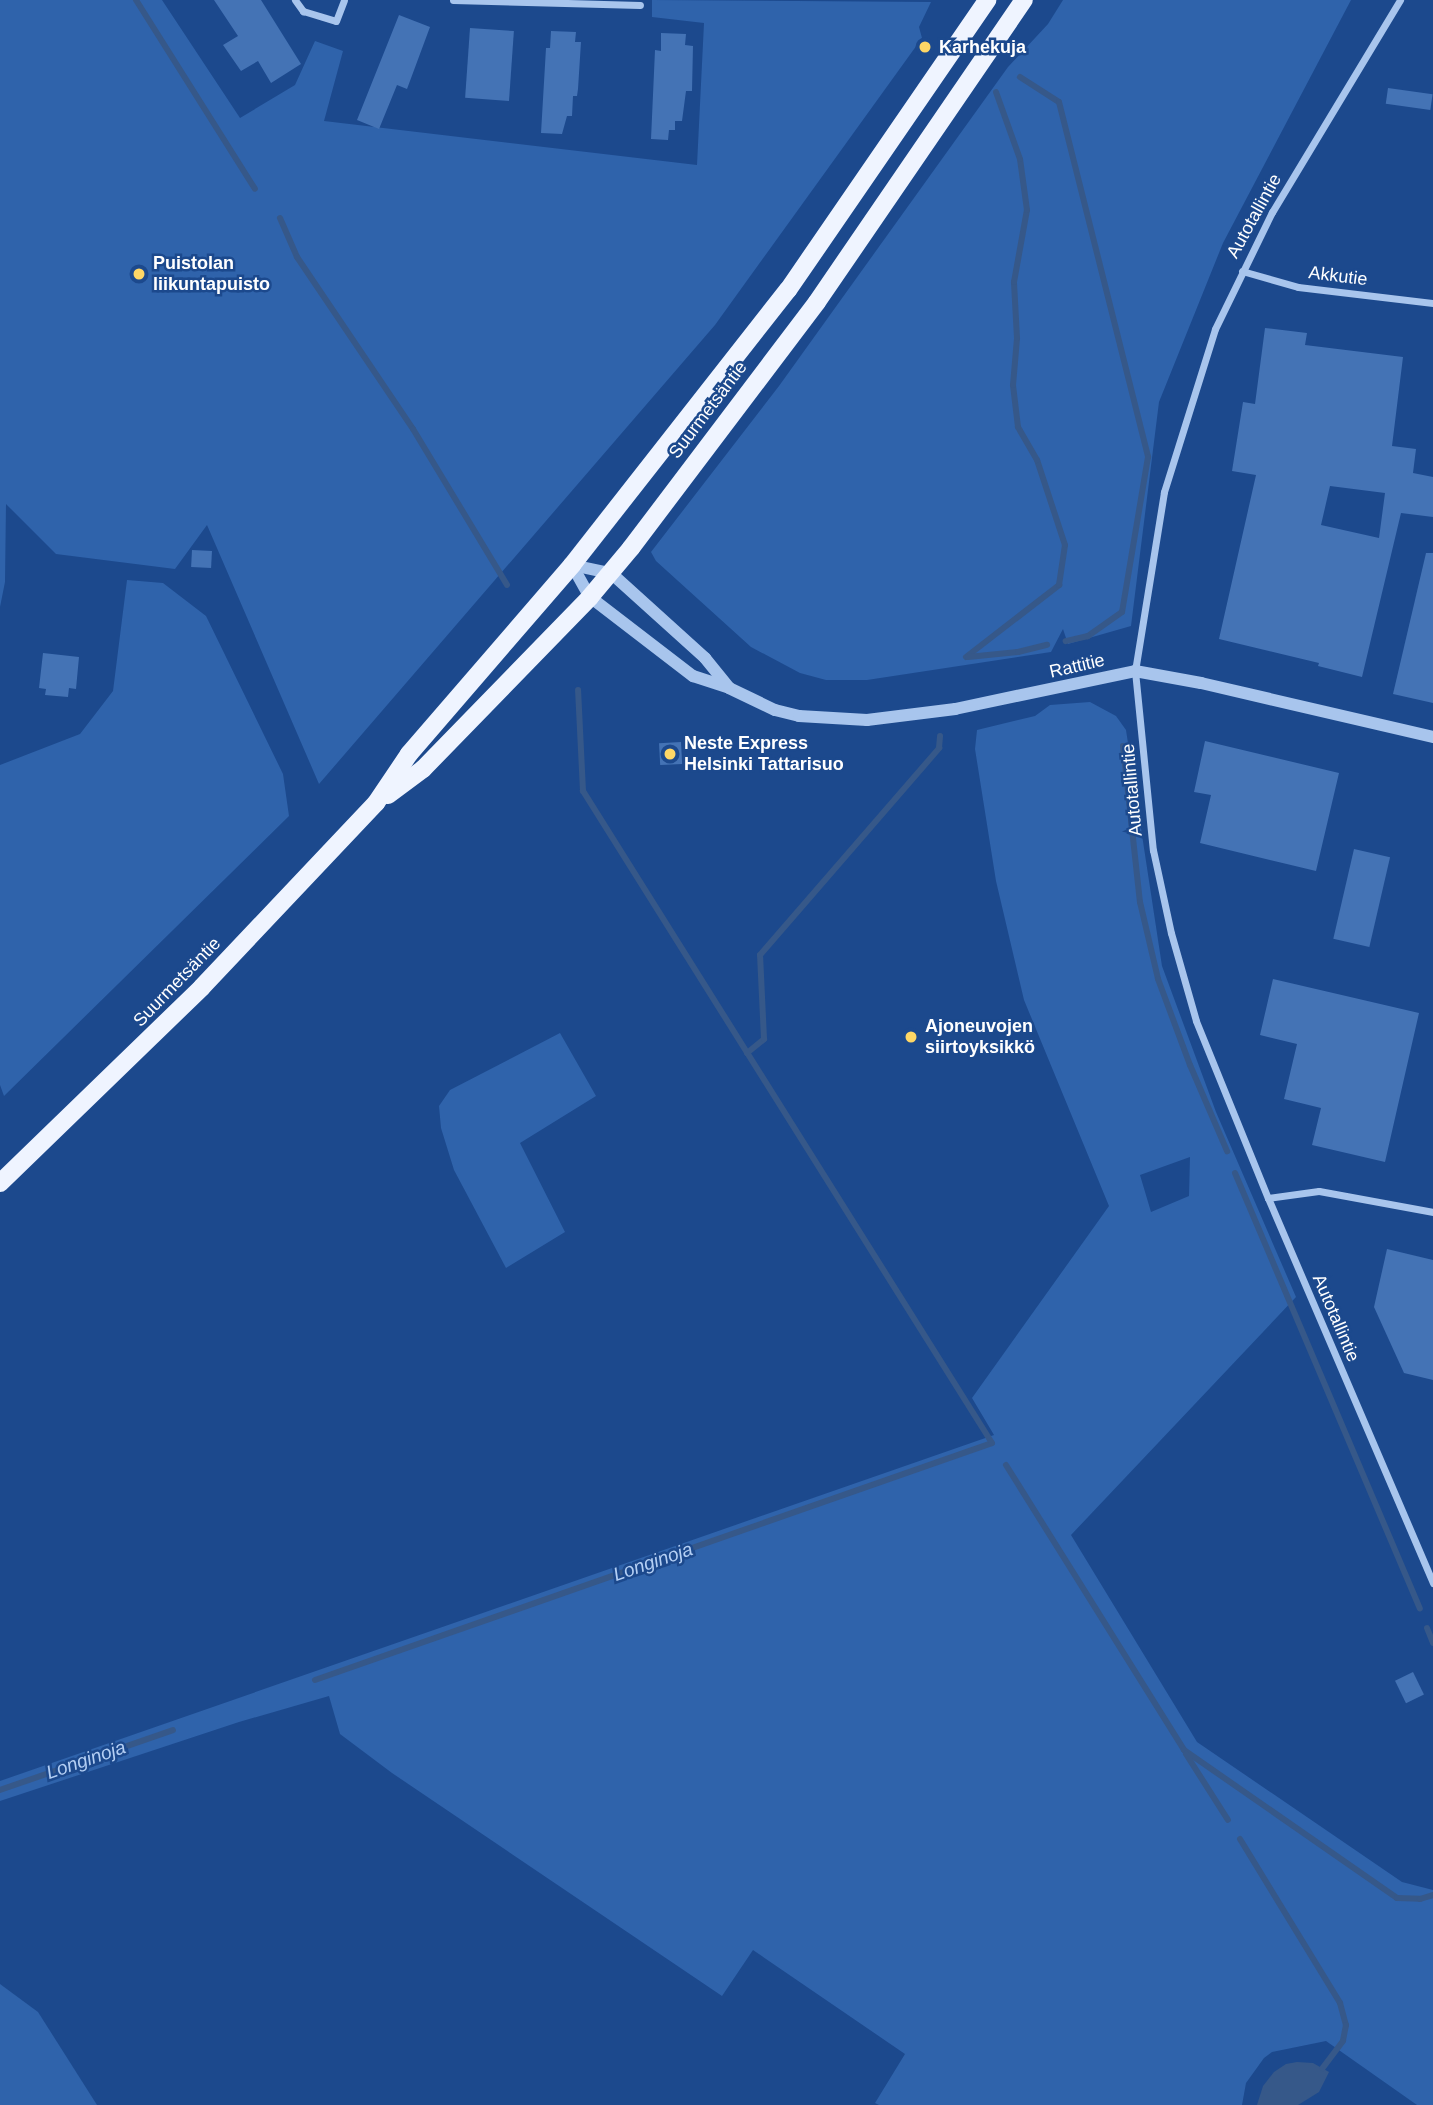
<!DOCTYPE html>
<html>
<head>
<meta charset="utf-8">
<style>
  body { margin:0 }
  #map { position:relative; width:1433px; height:2105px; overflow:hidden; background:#1c498d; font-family:Helvetica,sans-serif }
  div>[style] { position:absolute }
  .green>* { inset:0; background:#2f63ab }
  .water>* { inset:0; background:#365889 }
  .stream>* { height:6px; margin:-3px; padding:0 3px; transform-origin:3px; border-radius:3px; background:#365889 }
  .building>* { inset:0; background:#4473b5; transform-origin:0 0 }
  .minor>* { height:7px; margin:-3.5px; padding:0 3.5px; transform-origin:3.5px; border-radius:3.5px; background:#a8c5ed }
  .tertiary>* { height:12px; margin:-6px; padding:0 6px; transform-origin:6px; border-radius:6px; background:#a8c5ed }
  .primary>* { height:18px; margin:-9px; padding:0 9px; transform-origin:9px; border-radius:9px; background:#eff4ff }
  .dots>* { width:19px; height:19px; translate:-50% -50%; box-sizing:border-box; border:4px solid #1c498d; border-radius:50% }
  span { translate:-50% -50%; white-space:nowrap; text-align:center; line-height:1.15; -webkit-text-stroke:5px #1c498d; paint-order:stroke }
  .poi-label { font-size:18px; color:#fff; font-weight:700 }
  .left { translate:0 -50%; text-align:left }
  .street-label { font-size:18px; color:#fff }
  .water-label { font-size:19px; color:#b4cff4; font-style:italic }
</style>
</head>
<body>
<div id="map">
  <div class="green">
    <i style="clip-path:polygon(0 0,162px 0,240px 118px,295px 85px,315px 41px,343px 51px,324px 121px,697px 165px,704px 23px,652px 17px,652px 0,931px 2px,919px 27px,922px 38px,715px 325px,319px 784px,207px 525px,175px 569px,56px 554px,6px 504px,5px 582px,0 607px)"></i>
    <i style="clip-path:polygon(1063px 0,1351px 0,1223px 243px,1159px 402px,1131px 626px,1068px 644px,1063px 629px,1051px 652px,867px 680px,826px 680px,800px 673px,751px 647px,656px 561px,651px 552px,779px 386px,1008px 67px,1048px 24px)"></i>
    <i style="clip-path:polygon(127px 580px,163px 583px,206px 616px,283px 774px,289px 816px,4px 1096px,0 1085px,0 765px,80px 734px,113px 691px)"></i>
    <i style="clip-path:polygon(evenodd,1090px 702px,1116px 716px,1126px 730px,1162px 966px,1216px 1112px,1296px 1297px,1071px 1535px,1197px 1742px,1402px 1882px,1433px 1890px,1433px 2105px,1417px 2105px,1326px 2041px,1272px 2052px,1264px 2058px,1246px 2083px,1242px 2105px,879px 2105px,875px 2103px,905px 2054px,753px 1950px,722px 1996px,392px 1773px,340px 1734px,329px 1696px,239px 1722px,0 1801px,0 1781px,994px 1435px,972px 1398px,1109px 1206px,1024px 1000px,996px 881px,975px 749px,977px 730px,1035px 716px,1050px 705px,1090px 702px,1190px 1157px,1189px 1196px,1151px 1212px,1140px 1175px,1190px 1157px)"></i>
    <i style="clip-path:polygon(560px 1033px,596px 1096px,520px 1143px,565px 1232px,506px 1268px,454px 1170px,441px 1128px,439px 1106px,450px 1090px)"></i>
    <i style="clip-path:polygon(0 1984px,38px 2012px,97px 2105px,0 2105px)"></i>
  </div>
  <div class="water">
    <i style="clip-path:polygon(1297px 2062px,1313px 2063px,1329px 2072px,1319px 2092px,1298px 2105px,1257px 2105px,1263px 2086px,1274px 2072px,1286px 2064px)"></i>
  </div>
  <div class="stream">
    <i style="left:136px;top:0;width:223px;rotate:57.8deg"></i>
    <i style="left:1020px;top:77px;width:46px;rotate:32.7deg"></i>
    <i style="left:1059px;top:102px;width:366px;rotate:75.9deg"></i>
    <i style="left:1148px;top:457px;width:157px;rotate:99.5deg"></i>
    <i style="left:1122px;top:612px;width:42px;rotate:144.8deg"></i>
    <i style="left:1088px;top:636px;width:23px;rotate:167deg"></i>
    <i style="left:280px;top:218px;width:43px;rotate:66.4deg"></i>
    <i style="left:297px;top:257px;width:207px;rotate:56deg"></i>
    <i style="left:413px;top:429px;width:182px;rotate:58.9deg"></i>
    <i style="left:966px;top:657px;width:118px;rotate:-37.7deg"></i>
    <i style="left:1059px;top:585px;width:40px;rotate:-81.5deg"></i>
    <i style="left:1065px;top:545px;width:89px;rotate:-108.2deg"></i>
    <i style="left:1037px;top:460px;width:38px;rotate:-120deg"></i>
    <i style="left:1018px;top:427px;width:42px;rotate:-96.8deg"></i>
    <i style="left:1013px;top:385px;width:47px;rotate:-85.1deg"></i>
    <i style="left:1017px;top:338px;width:56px;rotate:-93.1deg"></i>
    <i style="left:1014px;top:282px;width:73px;rotate:-79.8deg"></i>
    <i style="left:1027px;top:210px;width:51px;rotate:-97.8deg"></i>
    <i style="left:1020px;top:159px;width:71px;rotate:-109.7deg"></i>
    <i style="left:968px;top:657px;width:50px;rotate:-5.7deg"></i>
    <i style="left:1018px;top:652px;width:30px;rotate:-14deg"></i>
    <i style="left:1123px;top:746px;width:157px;rotate:83.8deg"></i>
    <i style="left:1140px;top:902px;width:79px;rotate:76.8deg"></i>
    <i style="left:1158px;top:979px;width:92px;rotate:69.6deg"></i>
    <i style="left:1190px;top:1065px;width:94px;rotate:66.7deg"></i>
    <i style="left:747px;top:1053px;width:22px;rotate:-39deg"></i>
    <i style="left:764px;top:1039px;width:84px;rotate:-92.7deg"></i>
    <i style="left:760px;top:955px;width:274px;rotate:-49.1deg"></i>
    <i style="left:939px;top:748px;width:12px;rotate:-85deg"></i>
    <i style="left:1235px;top:1173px;width:473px;rotate:67deg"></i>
    <i style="left:1006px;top:1465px;width:336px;rotate:58deg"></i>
    <i style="left:1184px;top:1750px;width:259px;rotate:34.8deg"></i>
    <i style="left:1397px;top:1898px;width:23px;rotate:2deg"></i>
    <i style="left:1420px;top:1899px;width:14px;rotate:-17deg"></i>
    <i style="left:1427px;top:1628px;width:16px;rotate:68deg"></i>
    <i style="left:315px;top:1680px;width:717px;rotate:-19.29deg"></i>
    <i style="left:992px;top:1443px;width:770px;rotate:-122.1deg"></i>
    <i style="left:583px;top:791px;width:101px;rotate:-92.8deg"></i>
    <i style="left:1186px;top:1754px;width:78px;rotate:57.5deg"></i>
    <i style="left:0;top:1790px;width:183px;rotate:-19.1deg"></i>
    <i style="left:1240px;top:1839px;width:192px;rotate:58.6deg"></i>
    <i style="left:1340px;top:2003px;width:23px;rotate:75deg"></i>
    <i style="left:1346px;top:2025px;width:16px;rotate:101deg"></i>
    <i style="left:1343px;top:2041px;width:34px;rotate:127deg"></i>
  </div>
  <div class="building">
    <i style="clip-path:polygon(214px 0,261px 0,301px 64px,271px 83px,258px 61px,241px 71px,223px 45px,238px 36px)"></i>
    <i style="clip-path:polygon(399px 15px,430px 27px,407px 89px,397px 85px,379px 129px,357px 120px)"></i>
    <i style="left:470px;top:28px;width:44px;height:70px;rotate:4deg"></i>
    <i style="clip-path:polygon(551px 31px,576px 32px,575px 42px,581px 42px,578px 89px,577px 96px,573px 96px,572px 116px,567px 116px,562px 134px,541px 133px,546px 48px,550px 48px)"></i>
    <i style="clip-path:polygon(661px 33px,686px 34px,685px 45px,693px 46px,692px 91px,686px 91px,682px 121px,675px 121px,675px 130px,669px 130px,668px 140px,651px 139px,655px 50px,661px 51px)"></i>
    <i style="left:1388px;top:88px;width:45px;height:16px;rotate:8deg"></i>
    <i style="clip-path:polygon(evenodd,1265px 328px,1307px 333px,1305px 345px,1403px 357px,1392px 446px,1416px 449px,1413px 473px,1433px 477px,1433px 517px,1401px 513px,1362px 677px,1318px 666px,1319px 663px,1219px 639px,1256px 475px,1232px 471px,1243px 402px,1255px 404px,1265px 328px,1330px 486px,1385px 493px,1379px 538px,1321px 525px,1330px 486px)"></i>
    <i style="left:192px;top:550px;width:20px;height:17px;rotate:3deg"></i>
    <i style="clip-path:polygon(1426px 553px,1433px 553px,1433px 703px,1393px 694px)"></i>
    <i style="clip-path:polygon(43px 653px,79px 657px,76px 689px,69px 688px,68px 697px,45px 695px,46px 689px,39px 688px)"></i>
    <i style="clip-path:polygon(1205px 741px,1339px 773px,1316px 871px,1200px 843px,1211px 795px,1194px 792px)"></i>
    <i style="left:681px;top:742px;width:22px;height:22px;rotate:87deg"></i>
    <i style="left:1354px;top:849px;width:37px;height:92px;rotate:13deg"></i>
    <i style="clip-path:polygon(1273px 979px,1419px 1013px,1385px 1162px,1312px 1145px,1321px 1108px,1284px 1099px,1297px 1044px,1260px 1035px)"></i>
    <i style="clip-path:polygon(1387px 1249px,1433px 1260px,1433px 1380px,1404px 1373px,1374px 1307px)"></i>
    <i style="left:1413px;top:1672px;width:25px;height:20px;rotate:64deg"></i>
  </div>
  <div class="minor">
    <i style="left:295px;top:0;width:14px;rotate:54deg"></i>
    <i style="left:303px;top:11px;width:34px;rotate:17deg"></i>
    <i style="left:336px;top:21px;width:22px;rotate:-69deg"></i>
    <i style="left:453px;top:0;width:187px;rotate:1.5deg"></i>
    <i style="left:1400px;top:0;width:248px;rotate:121.1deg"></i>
    <i style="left:1272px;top:212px;width:130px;rotate:116deg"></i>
    <i style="left:1215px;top:329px;width:171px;rotate:107.4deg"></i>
    <i style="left:1164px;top:492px;width:181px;rotate:99.2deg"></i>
    <i style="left:1135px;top:671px;width:180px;rotate:84.3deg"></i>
    <i style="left:1153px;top:850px;width:85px;rotate:77.8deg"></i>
    <i style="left:1171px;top:933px;width:91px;rotate:74.1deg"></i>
    <i style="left:1196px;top:1021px;width:191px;rotate:67.9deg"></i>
    <i style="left:1268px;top:1198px;width:419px;rotate:66.8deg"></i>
    <i style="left:1242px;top:271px;width:58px;rotate:15.9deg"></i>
    <i style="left:1298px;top:287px;width:136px;rotate:6.8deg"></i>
    <i style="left:1268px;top:1198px;width:51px;rotate:-7.8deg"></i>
    <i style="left:1319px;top:1191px;width:116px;rotate:10.4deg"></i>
  </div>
  <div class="tertiary">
    <i style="left:572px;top:565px;width:37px;rotate:61deg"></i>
    <i style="left:590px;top:597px;width:130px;rotate:37.5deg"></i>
    <i style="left:693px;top:676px;width:38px;rotate:18deg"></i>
    <i style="left:729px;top:688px;width:51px;rotate:25.6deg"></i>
    <i style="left:775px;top:710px;width:25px;rotate:14deg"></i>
    <i style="left:799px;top:716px;width:68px;rotate:3.4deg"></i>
    <i style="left:867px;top:720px;width:89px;rotate:-7.1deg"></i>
    <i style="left:955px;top:709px;width:184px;rotate:-11.9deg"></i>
    <i style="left:1135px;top:671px;width:67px;rotate:10.3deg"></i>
    <i style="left:1201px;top:683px;width:238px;rotate:13.1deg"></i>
    <i style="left:572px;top:565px;width:40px;rotate:12deg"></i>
    <i style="left:611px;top:573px;width:127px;rotate:42.1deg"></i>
    <i style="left:705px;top:658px;width:38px;rotate:51deg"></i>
  </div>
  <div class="primary">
    <i style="left:388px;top:795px;width:44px;rotate:-36.6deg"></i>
    <i style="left:423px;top:769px;width:240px;rotate:-45.8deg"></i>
    <i style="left:590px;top:597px;width:64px;rotate:-50.1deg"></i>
    <i style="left:631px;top:548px;width:308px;rotate:-52.9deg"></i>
    <i style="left:817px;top:302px;width:366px;rotate:-55.6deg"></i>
    <i style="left:0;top:1183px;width:281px;rotate:-44.1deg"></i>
    <i style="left:202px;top:987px;width:253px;rotate:-46.6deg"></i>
    <i style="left:376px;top:803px;width:59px;rotate:-56deg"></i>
    <i style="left:409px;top:754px;width:250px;rotate:-49.2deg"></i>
    <i style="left:572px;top:565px;width:350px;rotate:-51.9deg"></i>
    <i style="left:788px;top:290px;width:352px;rotate:-55.5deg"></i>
  </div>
  <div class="dots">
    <i style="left:925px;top:47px;background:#fed766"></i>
    <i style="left:139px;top:274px;background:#fed766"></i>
    <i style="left:670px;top:754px;background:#fed766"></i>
    <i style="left:911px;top:1037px;background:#fed766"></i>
  </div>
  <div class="poi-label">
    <span class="left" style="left:939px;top:47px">Karhekuja</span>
    <span class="left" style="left:153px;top:274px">Puistolan<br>liikuntapuisto</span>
    <span class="left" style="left:684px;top:754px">Neste Express<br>Helsinki Tattarisuo</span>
    <span class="left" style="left:925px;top:1037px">Ajoneuvojen<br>siirtoyksikkö</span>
  </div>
  <div class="street-label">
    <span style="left:1254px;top:216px;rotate:-61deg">Autotallintie</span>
    <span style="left:1338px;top:276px;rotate:7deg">Akkutie</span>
    <span style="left:708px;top:410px;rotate:-53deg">Suurmetsäntie</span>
    <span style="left:1077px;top:666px;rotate:-13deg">Rattitie</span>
    <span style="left:1132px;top:790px;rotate:-95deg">Autotallintie</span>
    <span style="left:177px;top:982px;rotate:-46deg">Suurmetsäntie</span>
    <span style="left:1336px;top:1318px;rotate:67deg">Autotallintie</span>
  </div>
  <div class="water-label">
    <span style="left:653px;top:1562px;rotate:-19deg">Longinoja</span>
    <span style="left:86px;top:1760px;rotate:-19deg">Longinoja</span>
  </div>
</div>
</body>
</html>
